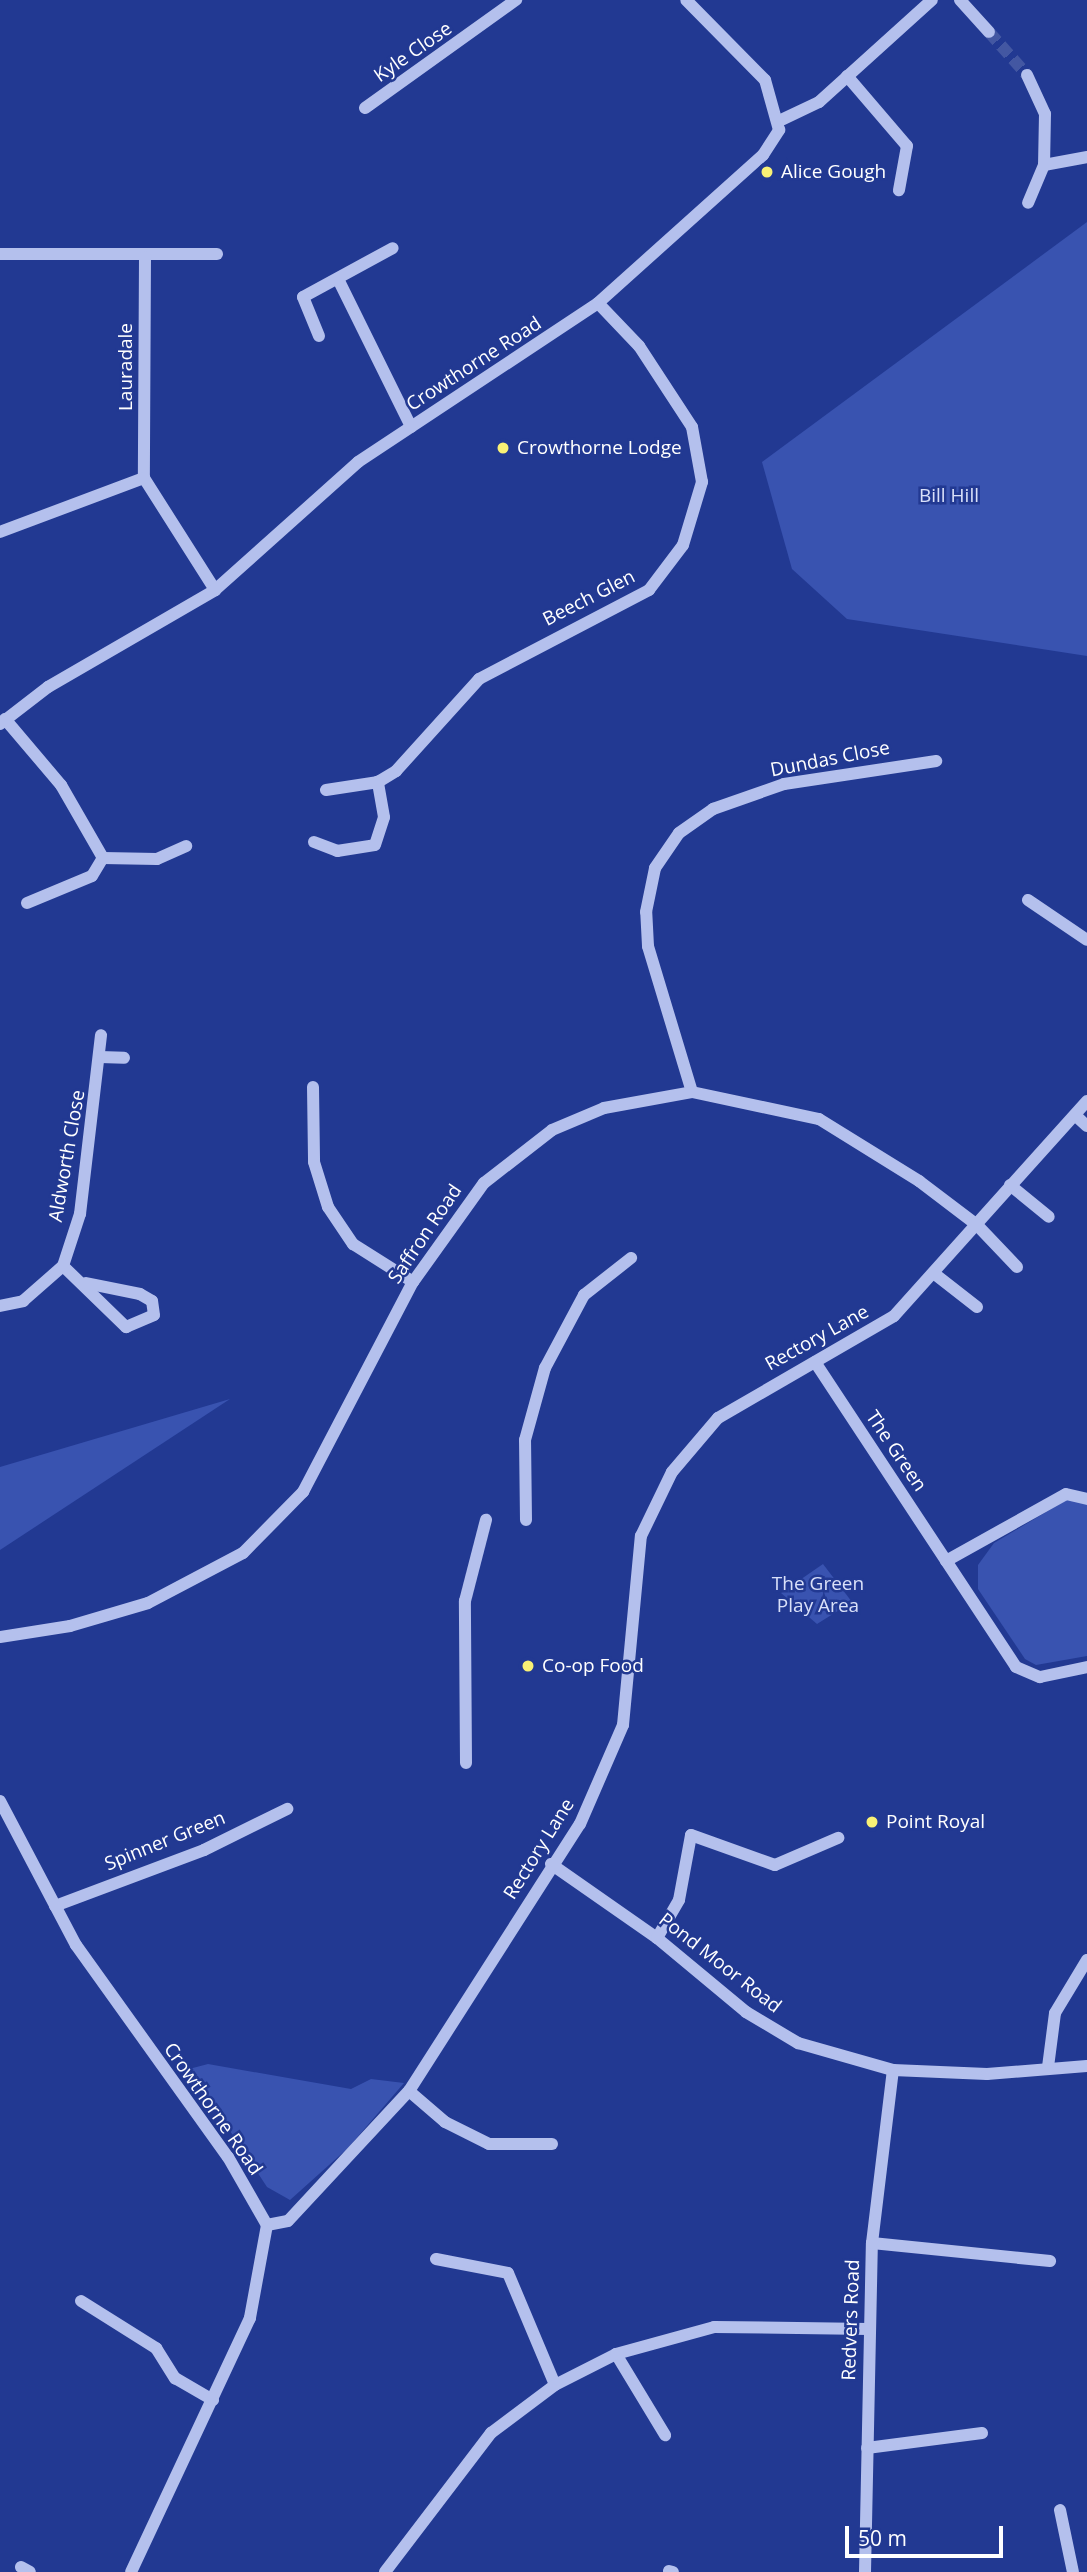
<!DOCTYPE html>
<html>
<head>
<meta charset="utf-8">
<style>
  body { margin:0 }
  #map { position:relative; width:1087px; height:2572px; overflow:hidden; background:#223992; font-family:"Open Sans",sans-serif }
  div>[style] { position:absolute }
  .green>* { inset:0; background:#3953b0 }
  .minor-tunnel>* { height:12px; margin-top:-6px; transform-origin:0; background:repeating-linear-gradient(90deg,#4357a2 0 12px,transparent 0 18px) }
  .minor>* { height:12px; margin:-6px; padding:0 6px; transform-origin:6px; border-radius:6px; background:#b4c0ed }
  .dots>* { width:19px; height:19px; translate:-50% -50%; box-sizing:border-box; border:4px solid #223992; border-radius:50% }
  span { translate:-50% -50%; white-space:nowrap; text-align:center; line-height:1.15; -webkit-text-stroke:5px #223992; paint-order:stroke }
  .street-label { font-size:19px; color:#fff }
  .poi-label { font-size:19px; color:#fff }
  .left { translate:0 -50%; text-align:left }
  .park-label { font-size:19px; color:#d9e0f9 }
  .scale { position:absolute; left:845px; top:2526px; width:158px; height:32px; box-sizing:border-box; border:4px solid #fff; border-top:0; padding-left:9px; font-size:21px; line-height:24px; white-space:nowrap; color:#fff; -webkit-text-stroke:5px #223992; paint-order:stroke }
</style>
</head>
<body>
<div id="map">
  <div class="green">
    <i style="clip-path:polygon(1087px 222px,1087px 656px,847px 619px,792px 569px,762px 462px)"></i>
    <i style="clip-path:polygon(230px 1399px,0 1550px,0 1467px)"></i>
    <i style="clip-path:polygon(1068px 1499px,1087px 1501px,1087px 1656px,1036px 1665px,1025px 1659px,978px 1589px,978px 1565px,994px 1543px)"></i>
    <i style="clip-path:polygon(823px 1564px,852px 1602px,817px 1624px,781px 1593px)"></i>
    <i style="clip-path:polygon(208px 2064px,351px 2089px,371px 2079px,404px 2083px,348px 2148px,290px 2200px,267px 2187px,189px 2069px)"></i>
  </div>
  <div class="minor-tunnel">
    <i style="left:989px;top:32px;width:57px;rotate:48.5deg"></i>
  </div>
  <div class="minor">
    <i style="left:960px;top:0;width:43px;rotate:47.8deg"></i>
    <i style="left:1027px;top:75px;width:43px;rotate:65.2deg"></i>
    <i style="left:1045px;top:114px;width:51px;rotate:91.1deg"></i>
    <i style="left:1044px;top:165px;width:41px;rotate:112.8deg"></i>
    <i style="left:847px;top:76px;width:92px;rotate:49.4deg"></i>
    <i style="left:907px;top:146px;width:45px;rotate:100.3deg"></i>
    <i style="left:365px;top:108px;width:186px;rotate:-35.6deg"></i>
    <i style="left:779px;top:121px;width:44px;rotate:-25.4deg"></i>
    <i style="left:819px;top:102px;width:152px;rotate:-42.1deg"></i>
    <i style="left:1044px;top:165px;width:44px;rotate:-10.5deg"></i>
    <i style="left:0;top:254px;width:217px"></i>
    <i style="left:145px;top:257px;width:221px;rotate:90.3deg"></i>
    <i style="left:144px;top:478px;width:133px;rotate:57.6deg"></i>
    <i style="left:338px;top:279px;width:165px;rotate:63.7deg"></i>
    <i style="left:319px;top:336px;width:42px;rotate:-112.3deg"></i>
    <i style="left:303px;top:297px;width:102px;rotate:-28.6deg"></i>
    <i style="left:0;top:532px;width:154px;rotate:-20.6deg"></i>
    <i style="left:5px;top:719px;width:87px;rotate:49.7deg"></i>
    <i style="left:61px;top:785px;width:84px;rotate:60.1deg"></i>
    <i style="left:0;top:724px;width:61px;rotate:-37.6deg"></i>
    <i style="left:48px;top:687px;width:193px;rotate:-30.1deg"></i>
    <i style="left:215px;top:590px;width:192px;rotate:-41.8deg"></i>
    <i style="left:358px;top:462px;width:288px;rotate:-33.5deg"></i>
    <i style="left:598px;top:303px;width:222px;rotate:-41.9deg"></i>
    <i style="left:763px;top:155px;width:30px;rotate:-57deg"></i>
    <i style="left:779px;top:130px;width:52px;rotate:-105.6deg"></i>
    <i style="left:765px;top:80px;width:112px;rotate:-134.6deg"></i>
    <i style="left:326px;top:790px;width:53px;rotate:-8.7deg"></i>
    <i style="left:378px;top:782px;width:21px;rotate:-31deg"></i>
    <i style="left:396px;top:771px;width:124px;rotate:-47.9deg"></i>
    <i style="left:479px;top:679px;width:192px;rotate:-27.6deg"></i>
    <i style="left:649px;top:590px;width:56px;rotate:-52.9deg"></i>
    <i style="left:683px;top:545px;width:66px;rotate:-73.2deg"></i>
    <i style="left:702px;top:482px;width:56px;rotate:-100.3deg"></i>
    <i style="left:692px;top:427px;width:97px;rotate:-123.2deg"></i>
    <i style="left:639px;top:346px;width:59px;rotate:-133.6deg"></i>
    <i style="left:314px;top:842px;width:25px;rotate:21deg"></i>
    <i style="left:337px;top:851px;width:38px;rotate:-9deg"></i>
    <i style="left:375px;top:845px;width:29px;rotate:-72deg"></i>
    <i style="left:384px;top:817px;width:36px;rotate:-100deg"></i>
    <i style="left:103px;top:858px;width:54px;rotate:1.1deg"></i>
    <i style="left:157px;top:859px;width:32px;rotate:-24deg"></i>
    <i style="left:1028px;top:900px;width:71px;rotate:34.1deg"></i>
    <i style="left:27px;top:903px;width:70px;rotate:-22.6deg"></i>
    <i style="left:92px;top:876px;width:21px;rotate:-59deg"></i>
    <i style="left:100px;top:1057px;width:24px;rotate:2deg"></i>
    <i style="left:313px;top:1087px;width:75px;rotate:89.2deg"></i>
    <i style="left:314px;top:1162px;width:47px;rotate:72.7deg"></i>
    <i style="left:328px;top:1207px;width:45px;rotate:56deg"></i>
    <i style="left:353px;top:1244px;width:71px;rotate:32.3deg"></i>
    <i style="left:692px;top:1092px;width:152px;rotate:-106.8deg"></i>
    <i style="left:648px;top:946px;width:34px;rotate:-93deg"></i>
    <i style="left:646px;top:912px;width:45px;rotate:-78.4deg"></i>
    <i style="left:655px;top:868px;width:42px;rotate:-55.6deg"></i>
    <i style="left:679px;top:833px;width:42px;rotate:-35.2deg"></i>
    <i style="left:713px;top:809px;width:75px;rotate:-19.4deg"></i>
    <i style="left:784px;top:784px;width:154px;rotate:-8.6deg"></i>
    <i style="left:1075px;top:1115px;width:16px;rotate:43deg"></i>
    <i style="left:1010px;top:1185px;width:50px;rotate:39.4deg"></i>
    <i style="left:63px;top:1266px;width:88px;rotate:44.1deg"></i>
    <i style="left:126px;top:1327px;width:30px;rotate:-23deg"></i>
    <i style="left:154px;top:1315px;width:14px;rotate:-98deg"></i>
    <i style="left:152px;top:1301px;width:14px;rotate:-150deg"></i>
    <i style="left:140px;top:1294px;width:55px;rotate:-168.5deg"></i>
    <i style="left:936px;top:1275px;width:52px;rotate:38deg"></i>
    <i style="left:0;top:1306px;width:24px;rotate:-12deg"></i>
    <i style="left:23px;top:1301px;width:53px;rotate:-41.2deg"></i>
    <i style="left:63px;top:1266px;width:55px;rotate:-71.9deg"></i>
    <i style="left:80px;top:1214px;width:180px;rotate:-83.3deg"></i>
    <i style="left:815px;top:1362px;width:365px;rotate:56.6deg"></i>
    <i style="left:1016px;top:1667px;width:26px;rotate:23deg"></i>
    <i style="left:1040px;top:1677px;width:48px;rotate:-12deg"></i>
    <i style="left:526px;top:1520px;width:80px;rotate:-90.7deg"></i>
    <i style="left:525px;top:1440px;width:75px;rotate:-74.5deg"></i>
    <i style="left:545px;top:1368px;width:83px;rotate:-61.9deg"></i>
    <i style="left:584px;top:1295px;width:60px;rotate:-38.2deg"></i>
    <i style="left:946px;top:1561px;width:137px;rotate:-29.2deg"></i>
    <i style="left:1066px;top:1494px;width:22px;rotate:13deg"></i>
    <i style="left:0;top:1637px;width:71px;rotate:-8.9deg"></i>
    <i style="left:70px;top:1626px;width:81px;rotate:-16.4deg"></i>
    <i style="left:148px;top:1603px;width:107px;rotate:-27.8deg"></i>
    <i style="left:243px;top:1553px;width:86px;rotate:-45.5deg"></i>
    <i style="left:303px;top:1492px;width:237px;rotate:-62.4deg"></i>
    <i style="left:413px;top:1282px;width:122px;rotate:-54.4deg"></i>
    <i style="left:484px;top:1183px;width:86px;rotate:-37.9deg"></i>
    <i style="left:552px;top:1130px;width:56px;rotate:-22.9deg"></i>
    <i style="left:604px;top:1108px;width:89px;rotate:-10.3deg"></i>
    <i style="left:692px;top:1092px;width:130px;rotate:12deg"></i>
    <i style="left:819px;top:1119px;width:118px;rotate:31.8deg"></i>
    <i style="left:919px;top:1181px;width:73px;rotate:37.2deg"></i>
    <i style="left:977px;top:1225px;width:58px;rotate:46.4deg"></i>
    <i style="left:466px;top:1763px;width:162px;rotate:-90.4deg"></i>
    <i style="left:465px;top:1601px;width:84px;rotate:-75.5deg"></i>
    <i style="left:0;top:1801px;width:163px;rotate:62.2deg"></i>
    <i style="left:76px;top:1945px;width:261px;rotate:54.4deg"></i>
    <i style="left:228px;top:2157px;width:78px;rotate:60.2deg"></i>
    <i style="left:267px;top:2225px;width:95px;rotate:100.4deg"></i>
    <i style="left:250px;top:2318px;width:280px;rotate:115.1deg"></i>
    <i style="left:551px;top:1864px;width:129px;rotate:34.9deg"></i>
    <i style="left:657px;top:1938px;width:116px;rotate:39.7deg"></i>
    <i style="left:746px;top:2012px;width:61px;rotate:30.8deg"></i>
    <i style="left:798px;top:2043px;width:99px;rotate:15.9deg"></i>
    <i style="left:893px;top:2070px;width:94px;rotate:2.4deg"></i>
    <i style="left:987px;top:2074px;width:100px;rotate:-4.6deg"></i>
    <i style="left:55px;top:1906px;width:159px;rotate:-20.6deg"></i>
    <i style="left:204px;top:1850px;width:93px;rotate:-26.3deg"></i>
    <i style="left:657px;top:1938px;width:44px;rotate:-59.9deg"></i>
    <i style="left:679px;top:1900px;width:66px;rotate:-79.5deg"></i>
    <i style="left:691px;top:1835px;width:89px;rotate:19.7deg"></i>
    <i style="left:775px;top:1865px;width:69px;rotate:-23.2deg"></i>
    <i style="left:1048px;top:2067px;width:54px;rotate:-82.6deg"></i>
    <i style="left:1055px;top:2013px;width:62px;rotate:-58.9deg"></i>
    <i style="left:409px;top:2091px;width:48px;rotate:40.7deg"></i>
    <i style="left:445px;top:2122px;width:49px;rotate:26.6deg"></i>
    <i style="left:489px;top:2144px;width:63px"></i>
    <i style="left:267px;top:2225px;width:21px;rotate:-11deg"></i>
    <i style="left:288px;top:2221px;width:178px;rotate:-47.1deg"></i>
    <i style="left:409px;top:2091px;width:317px;rotate:-57.4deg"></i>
    <i style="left:580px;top:1824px;width:108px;rotate:-66.5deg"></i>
    <i style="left:623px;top:1725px;width:190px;rotate:-84.6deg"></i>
    <i style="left:641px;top:1536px;width:71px;rotate:-64.2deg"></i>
    <i style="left:672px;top:1472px;width:71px;rotate:-49.6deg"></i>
    <i style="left:718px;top:1418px;width:203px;rotate:-30.1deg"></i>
    <i style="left:894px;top:1316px;width:289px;rotate:-48.1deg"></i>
    <i style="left:872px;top:2243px;width:179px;rotate:5.8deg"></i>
    <i style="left:436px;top:2259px;width:73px;rotate:11deg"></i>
    <i style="left:508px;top:2273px;width:121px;rotate:67.2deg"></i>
    <i style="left:81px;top:2301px;width:89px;rotate:32.1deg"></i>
    <i style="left:156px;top:2348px;width:36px;rotate:58deg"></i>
    <i style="left:175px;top:2378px;width:44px;rotate:30.1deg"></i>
    <i style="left:616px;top:2354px;width:95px;rotate:58.8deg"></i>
    <i style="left:867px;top:2448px;width:116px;rotate:-7.4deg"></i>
    <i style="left:1060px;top:2510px;width:63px;rotate:78.2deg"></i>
    <i style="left:21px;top:2567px;width:10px;rotate:29deg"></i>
    <i style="left:669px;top:2571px;width:4px;rotate:14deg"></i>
    <i style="left:385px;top:2572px;width:175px;rotate:-52.7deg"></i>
    <i style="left:491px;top:2433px;width:80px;rotate:-36.9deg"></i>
    <i style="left:555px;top:2385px;width:68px;rotate:-26.9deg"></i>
    <i style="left:616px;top:2354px;width:102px;rotate:-15.4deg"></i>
    <i style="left:714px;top:2327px;width:155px;rotate:0.7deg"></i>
    <i style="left:865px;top:2572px;width:329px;rotate:-88.8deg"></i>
    <i style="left:872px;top:2243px;width:174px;rotate:-83.1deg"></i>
  </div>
  <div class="dots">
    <i style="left:767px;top:172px;background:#f9f175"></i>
    <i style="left:503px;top:448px;background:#f9f175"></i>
    <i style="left:528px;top:1666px;background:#f9f175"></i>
    <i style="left:872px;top:1822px;background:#f9f175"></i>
  </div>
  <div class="street-label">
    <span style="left:413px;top:52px;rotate:-35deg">Kyle Close</span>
    <span style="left:474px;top:364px;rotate:-33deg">Crowthorne Road</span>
    <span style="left:126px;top:367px;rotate:-90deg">Lauradale</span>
    <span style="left:589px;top:598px;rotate:-27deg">Beech Glen</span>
    <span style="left:830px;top:759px;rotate:-11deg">Dundas Close</span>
    <span style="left:67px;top:1156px;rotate:-80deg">Aldworth Close</span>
    <span style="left:425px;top:1234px;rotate:-56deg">Saffron Road</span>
    <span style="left:817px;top:1338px;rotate:-29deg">Rectory Lane</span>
    <span style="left:896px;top:1451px;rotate:56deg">The Green</span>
    <span style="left:165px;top:1841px;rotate:-22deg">Spinner Green</span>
    <span style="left:539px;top:1849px;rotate:-58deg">Rectory Lane</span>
    <span style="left:720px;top:1963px;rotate:38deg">Pond Moor Road</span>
    <span style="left:213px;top:2109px;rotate:55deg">Crowthorne Road</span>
    <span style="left:851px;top:2320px;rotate:-88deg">Redvers Road</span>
  </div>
  <div class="poi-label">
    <span class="left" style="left:781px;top:172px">Alice Gough</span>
    <span class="left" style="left:517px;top:448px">Crowthorne Lodge</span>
    <span class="left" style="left:542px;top:1666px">Co-op Food</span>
    <span class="left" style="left:886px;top:1822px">Point Royal</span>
  </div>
  <div class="park-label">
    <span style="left:949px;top:496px">Bill Hill</span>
    <span style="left:818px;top:1595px">The Green<br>Play Area</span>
  </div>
  <div class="scale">50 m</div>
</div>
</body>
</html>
